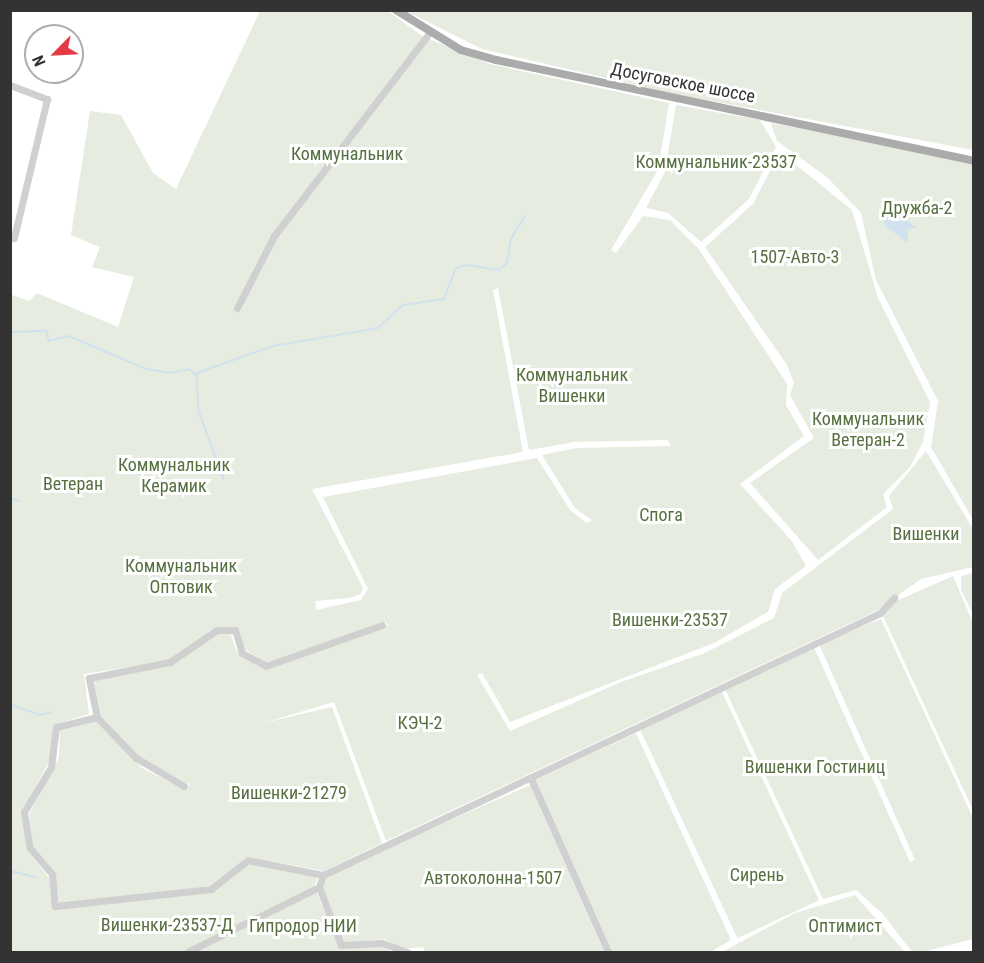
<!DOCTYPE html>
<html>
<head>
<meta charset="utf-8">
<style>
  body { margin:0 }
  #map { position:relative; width:984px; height:963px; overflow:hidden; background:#fff; font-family:"Roboto Condensed",sans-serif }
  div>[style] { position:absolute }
  .green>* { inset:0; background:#e6ecdf; transform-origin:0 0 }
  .water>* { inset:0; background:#cfe2ee }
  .stream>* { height:1.5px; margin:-0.75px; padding:0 0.75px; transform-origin:0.75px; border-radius:0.75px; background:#cfe2ee }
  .minor>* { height:7px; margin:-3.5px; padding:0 3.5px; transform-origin:3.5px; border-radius:3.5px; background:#d0d0d0 }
  .major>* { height:8px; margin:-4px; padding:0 4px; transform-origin:4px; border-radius:4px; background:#ababab }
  span { translate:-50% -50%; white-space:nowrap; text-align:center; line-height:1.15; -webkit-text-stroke:6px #fff; paint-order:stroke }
  .street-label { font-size:18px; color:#333 }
  .park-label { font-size:18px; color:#56703f }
  .frame { position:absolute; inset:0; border:12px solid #333; pointer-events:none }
  .north { position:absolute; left:24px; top:24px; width:60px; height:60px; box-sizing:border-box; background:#fff; border:2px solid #adadad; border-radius:50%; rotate:246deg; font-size:16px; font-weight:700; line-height:24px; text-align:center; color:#333 }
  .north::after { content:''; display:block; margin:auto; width:21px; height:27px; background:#e63946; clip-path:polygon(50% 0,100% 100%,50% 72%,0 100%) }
</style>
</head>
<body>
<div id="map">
  <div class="green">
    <i style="clip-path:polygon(evenodd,260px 11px,388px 11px,422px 36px,490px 64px,669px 103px,658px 170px,611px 250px,616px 253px,643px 216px,670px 220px,698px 248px,787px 384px,786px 405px,804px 436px,740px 484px,791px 540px,806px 566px,775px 589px,768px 612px,714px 643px,510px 722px,482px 673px,477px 675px,510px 731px,621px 682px,705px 653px,774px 618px,782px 593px,893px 509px,889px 496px,926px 451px,973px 529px,973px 567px,921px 579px,876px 611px,386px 841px,334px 702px,263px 723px,332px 707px,382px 843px,324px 871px,249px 857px,211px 886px,59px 904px,55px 873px,33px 847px,29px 814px,59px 757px,60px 729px,96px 719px,142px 768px,186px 790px,190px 785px,141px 758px,117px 733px,99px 713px,93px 681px,170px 665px,218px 633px,230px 632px,237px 652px,268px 670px,388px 625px,385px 621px,267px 664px,243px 648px,237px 628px,217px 628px,167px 661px,84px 674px,89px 714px,53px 725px,53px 754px,22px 812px,28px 851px,50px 879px,53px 905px,212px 892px,248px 863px,300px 869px,318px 878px,313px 888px,180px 952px,11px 952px,10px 294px,29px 301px,37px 293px,118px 327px,134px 277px,92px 267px,100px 247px,71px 235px,90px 111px,121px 115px,153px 173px,176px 189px,260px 11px,498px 288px,529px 450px,574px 442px,668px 440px,671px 446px,576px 448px,542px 455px,575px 508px,592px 520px,587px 523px,570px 510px,537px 458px,323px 497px,368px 589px,361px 600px,316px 610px,315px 601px,349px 598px,361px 594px,363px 588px,312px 489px,523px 452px,493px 290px,498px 288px)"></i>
    <i style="clip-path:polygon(406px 11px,973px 11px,973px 150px,674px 94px,482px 49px)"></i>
    <i style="clip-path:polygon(676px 105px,760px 120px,776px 147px,749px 199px,701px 242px,668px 213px,646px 208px,665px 172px)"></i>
    <i style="clip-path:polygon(771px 123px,973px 162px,973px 520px,931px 447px,938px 401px,876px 280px,861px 213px,828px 178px,777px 141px)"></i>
    <i style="clip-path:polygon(780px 152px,852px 210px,878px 298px,930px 402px,923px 442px,910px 467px,883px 494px,887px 507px,818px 560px,750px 483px,814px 438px,790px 395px,794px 383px,787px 365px,705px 247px,753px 204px)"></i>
    <i style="clip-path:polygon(973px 573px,974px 573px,973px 614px,961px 590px,961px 576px)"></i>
    <i style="clip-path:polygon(953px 576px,973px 623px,973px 810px,882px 614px,896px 601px)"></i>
    <i style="clip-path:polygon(881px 619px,973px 818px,973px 939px,923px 952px,912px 952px,883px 914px,856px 890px,823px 899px,724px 687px,813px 645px,910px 862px,915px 860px,819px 644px)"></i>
    <i style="left:721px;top:690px;width:232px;height:90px;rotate:65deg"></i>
    <i style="clip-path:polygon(636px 733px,731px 940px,710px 952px,609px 952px,533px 781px)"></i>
    <i style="clip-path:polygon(530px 785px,604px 952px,424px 952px,424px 947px,399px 949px,385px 939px,343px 943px,322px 885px,327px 875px)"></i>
    <i style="clip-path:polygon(316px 891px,340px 947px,385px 947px,391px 952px,192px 952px)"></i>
    <i style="clip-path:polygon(855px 895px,905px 952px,722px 952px,795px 913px)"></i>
  </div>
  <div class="water">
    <i style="clip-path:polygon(893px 210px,917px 228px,908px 229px,908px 243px,885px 226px,883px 219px)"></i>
  </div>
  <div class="stream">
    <i style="left:10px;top:332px;width:37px;rotate:-2deg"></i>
    <i style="left:47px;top:331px;width:10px;rotate:79deg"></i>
    <i style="left:49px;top:341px;width:21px;rotate:-14deg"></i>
    <i style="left:69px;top:336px;width:84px;rotate:23.2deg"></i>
    <i style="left:146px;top:369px;width:24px;rotate:9deg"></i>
    <i style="left:170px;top:373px;width:20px;rotate:-11deg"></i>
    <i style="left:190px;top:369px;width:6px;rotate:51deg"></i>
    <i style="left:194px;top:374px;width:84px;rotate:-19.5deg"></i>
    <i style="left:273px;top:346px;width:107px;rotate:-9.7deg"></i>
    <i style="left:378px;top:328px;width:34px;rotate:-43deg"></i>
    <i style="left:403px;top:305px;width:41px;rotate:-8.3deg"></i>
    <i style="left:444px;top:299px;width:33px;rotate:-69deg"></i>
    <i style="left:456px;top:268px;width:12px;rotate:-14deg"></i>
    <i style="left:468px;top:265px;width:31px;rotate:9deg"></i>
    <i style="left:499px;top:270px;width:11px;rotate:-41deg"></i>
    <i style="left:507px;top:263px;width:24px;rotate:-81deg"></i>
    <i style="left:511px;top:239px;width:26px;rotate:-59deg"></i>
    <i style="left:197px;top:374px;width:37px;rotate:87deg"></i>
    <i style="left:199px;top:411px;width:72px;rotate:69.8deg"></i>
    <i style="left:10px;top:498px;width:10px;rotate:17deg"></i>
    <i style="left:10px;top:704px;width:32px;rotate:20deg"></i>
    <i style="left:40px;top:715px;width:11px;rotate:-15deg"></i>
    <i style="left:10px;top:871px;width:27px;rotate:13deg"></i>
  </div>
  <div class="minor">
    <i style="left:10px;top:85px;width:40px;rotate:21deg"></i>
    <i style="left:47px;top:99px;width:143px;rotate:103.4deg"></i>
    <i style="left:237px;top:308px;width:81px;rotate:-62.8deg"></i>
    <i style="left:274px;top:236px;width:257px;rotate:-52.6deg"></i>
    <i style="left:97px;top:717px;width:42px;rotate:166.3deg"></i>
    <i style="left:56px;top:727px;width:40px;rotate:97.1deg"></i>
    <i style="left:51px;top:767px;width:52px;rotate:121deg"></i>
    <i style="left:24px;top:812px;width:36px;rotate:81deg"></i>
    <i style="left:30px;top:848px;width:34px;rotate:50deg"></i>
    <i style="left:52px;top:874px;width:32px;rotate:85deg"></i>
    <i style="left:55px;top:906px;width:157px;rotate:-6.2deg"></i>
    <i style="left:211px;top:889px;width:47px;rotate:-38.1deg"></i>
    <i style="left:248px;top:860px;width:76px;rotate:11.3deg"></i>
    <i style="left:531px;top:779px;width:189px;rotate:66deg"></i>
    <i style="left:184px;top:786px;width:56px;rotate:-149.7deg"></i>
    <i style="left:136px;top:758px;width:57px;rotate:-133.6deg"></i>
    <i style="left:97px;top:717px;width:40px;rotate:-102deg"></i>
    <i style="left:89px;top:678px;width:83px;rotate:-11.2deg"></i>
    <i style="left:170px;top:662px;width:57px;rotate:-34.2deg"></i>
    <i style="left:217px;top:630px;width:18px"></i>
    <i style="left:235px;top:630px;width:24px;rotate:73deg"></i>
    <i style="left:242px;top:653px;width:27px;rotate:28deg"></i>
    <i style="left:266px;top:666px;width:123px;rotate:-19.5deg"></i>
    <i style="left:187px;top:952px;width:147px;rotate:-26.2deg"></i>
    <i style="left:407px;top:952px;width:27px;rotate:-160deg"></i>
    <i style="left:382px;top:943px;width:41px;rotate:177.2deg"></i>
    <i style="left:341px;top:945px;width:62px;rotate:-110.8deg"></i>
    <i style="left:319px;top:887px;width:13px;rotate:-72deg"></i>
    <i style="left:323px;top:875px;width:616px;rotate:-25.19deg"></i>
    <i style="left:880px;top:613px;width:21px;rotate:-47deg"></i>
  </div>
  <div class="major">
    <i style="left:396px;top:10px;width:76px;rotate:31.6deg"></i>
    <i style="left:461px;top:50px;width:36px;rotate:16deg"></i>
    <i style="left:496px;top:60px;width:489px;rotate:11.9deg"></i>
  </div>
  <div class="street-label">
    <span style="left:683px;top:83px;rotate:11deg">Досуговское шоссе</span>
  </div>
  <div class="park-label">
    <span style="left:347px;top:154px">Коммунальник</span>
    <span style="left:716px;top:162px">Коммунальник-23537</span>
    <span style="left:917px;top:208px">Дружба-2</span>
    <span style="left:795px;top:257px">1507-Авто-3</span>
    <span style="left:572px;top:386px">Коммунальник<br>Вишенки</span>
    <span style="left:868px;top:430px">Коммунальник<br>Ветеран-2</span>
    <span style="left:174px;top:476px">Коммунальник<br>Керамик</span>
    <span style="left:73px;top:484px">Ветеран</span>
    <span style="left:661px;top:515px">Спога</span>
    <span style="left:926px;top:534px">Вишенки</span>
    <span style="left:181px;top:577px">Коммунальник<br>Оптовик</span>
    <span style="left:670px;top:620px">Вишенки-23537</span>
    <span style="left:420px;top:723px">КЭЧ-2</span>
    <span style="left:815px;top:767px">Вишенки Гостиниц</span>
    <span style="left:289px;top:793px">Вишенки-21279</span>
    <span style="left:757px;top:875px">Сирень</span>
    <span style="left:493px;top:878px">Автоколонна-1507</span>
    <span style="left:167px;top:925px">Вишенки-23537-Д</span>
    <span style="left:303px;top:926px">Гипродор НИИ</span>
    <span style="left:845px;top:926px">Оптимист</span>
  </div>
  <div class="frame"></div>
  <div class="north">N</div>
</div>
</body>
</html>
